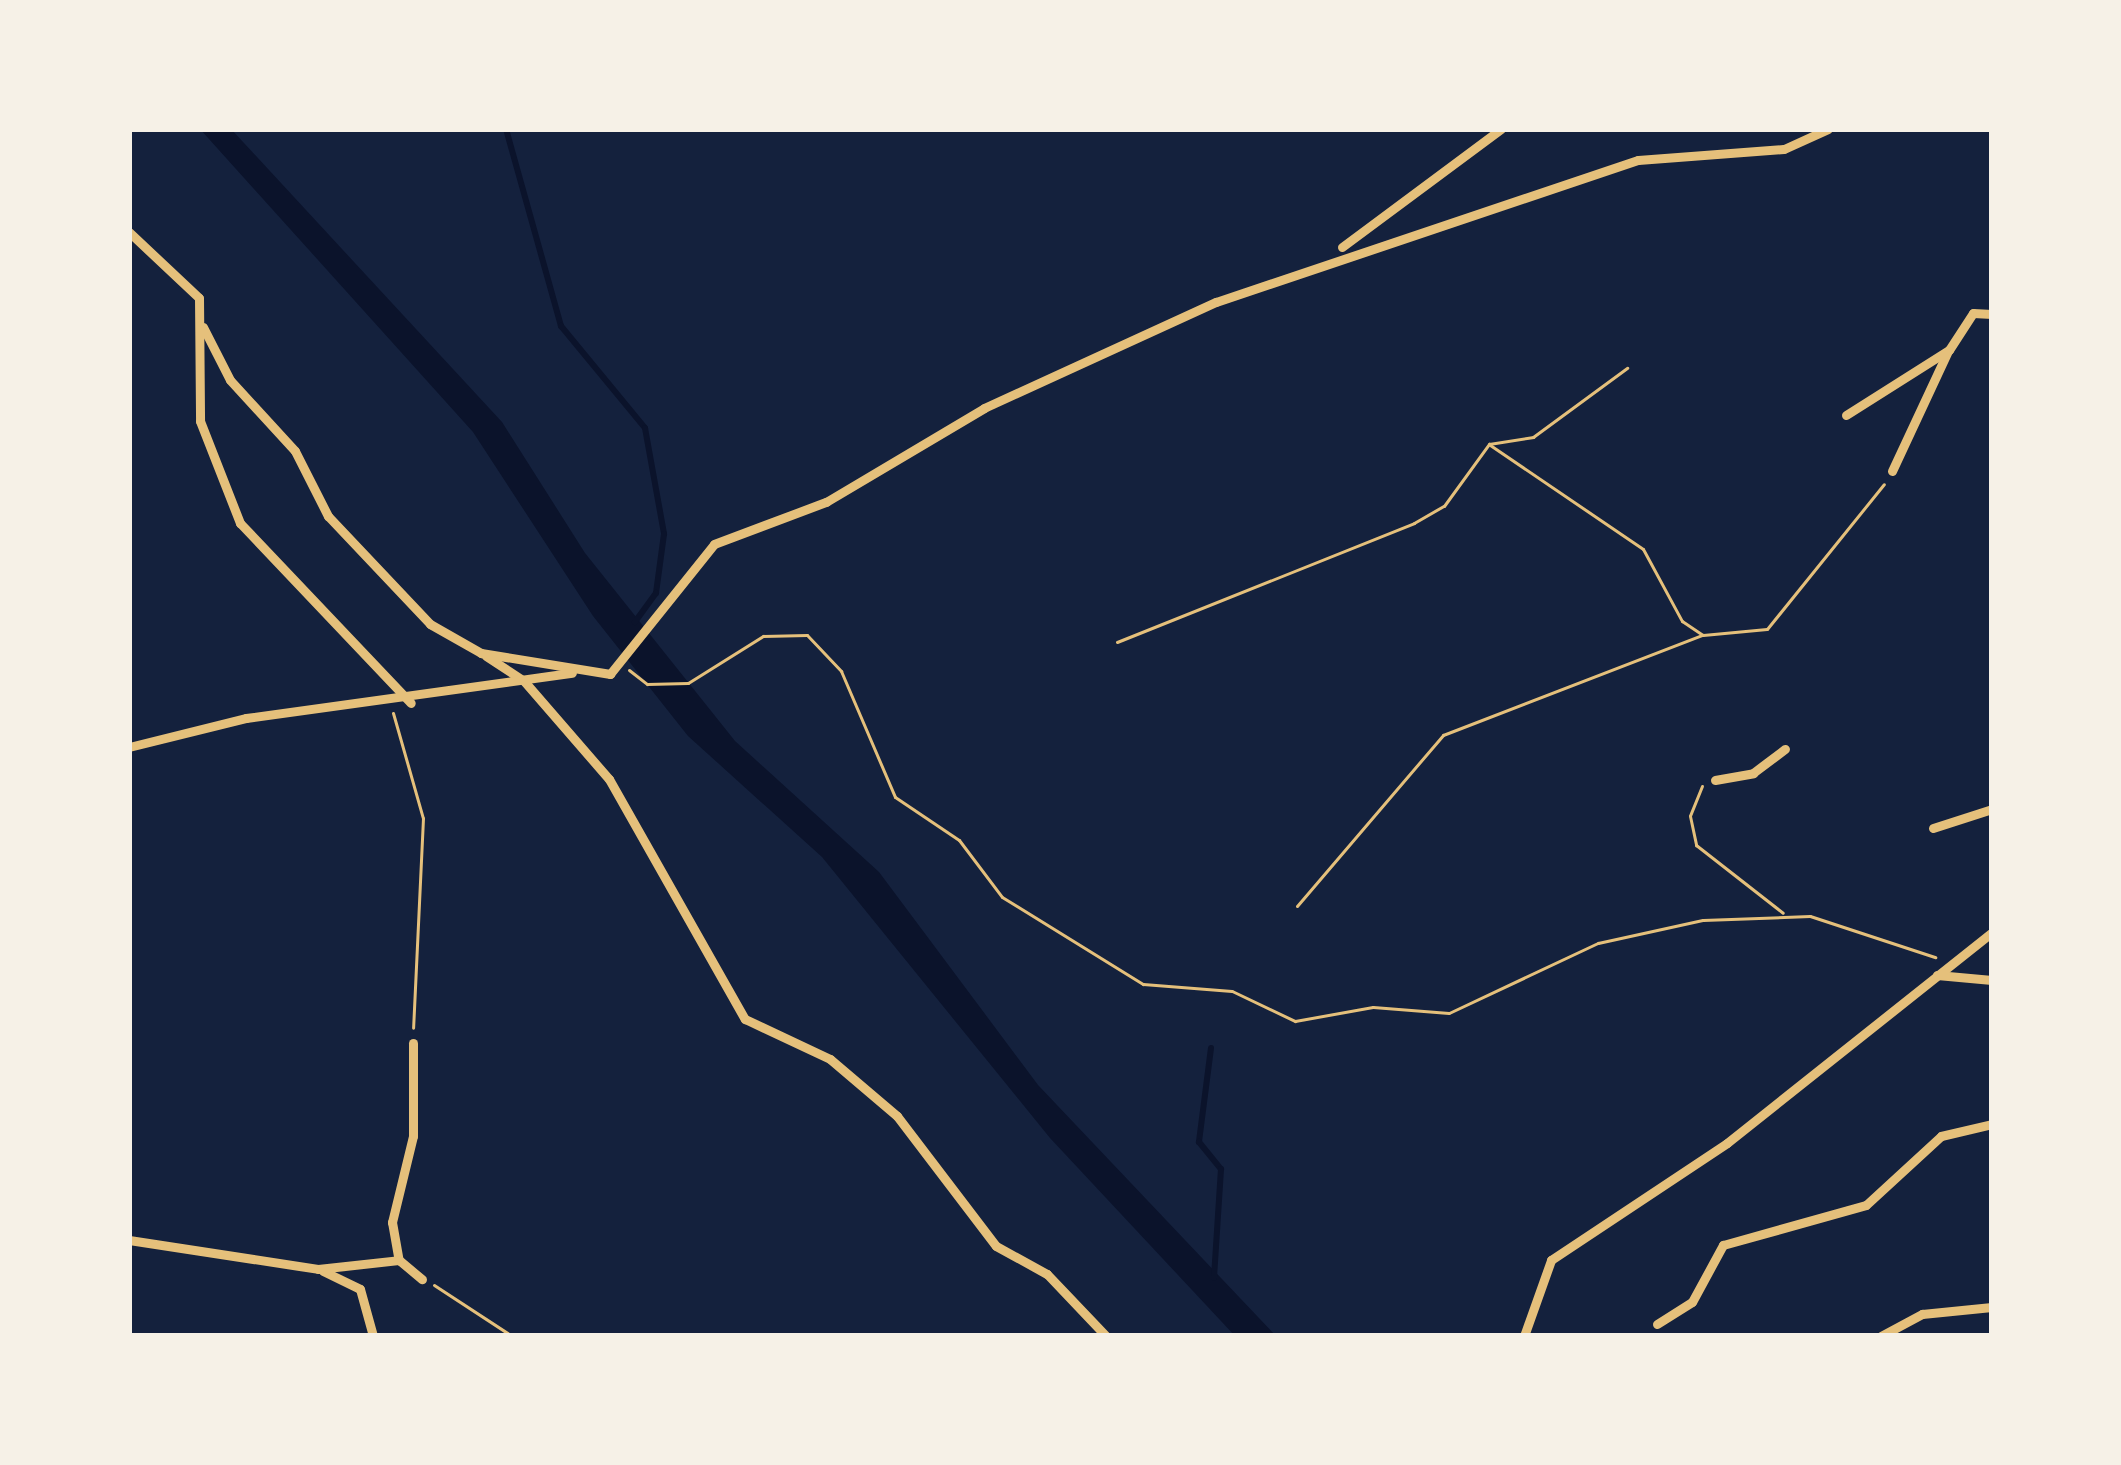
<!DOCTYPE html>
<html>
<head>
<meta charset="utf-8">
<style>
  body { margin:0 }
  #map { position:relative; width:2121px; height:1465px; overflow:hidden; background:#14213d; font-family:"Asap Condensed",sans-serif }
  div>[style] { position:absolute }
  .water>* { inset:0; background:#0b132b }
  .stream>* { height:6px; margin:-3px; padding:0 3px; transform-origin:3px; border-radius:3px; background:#0b132b }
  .path>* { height:3px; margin:-1.5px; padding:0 1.5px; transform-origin:1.5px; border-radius:1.5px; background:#e5c07b }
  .minor>* { height:9px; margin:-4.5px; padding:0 4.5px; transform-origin:4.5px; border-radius:4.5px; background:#e5c07b }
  span { translate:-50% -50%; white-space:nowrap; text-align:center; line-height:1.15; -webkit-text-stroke:9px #f6f1e7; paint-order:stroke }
  .frame { position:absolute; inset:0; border:132px solid #f6f1e7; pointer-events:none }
</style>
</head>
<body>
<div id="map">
  <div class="water">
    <i style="clip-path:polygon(200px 129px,231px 129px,502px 422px,585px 553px,735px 741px,879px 872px,1038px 1085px,1276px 1336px,1235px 1336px,1050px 1138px,822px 857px,688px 736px,593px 616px,473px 432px)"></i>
  </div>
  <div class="stream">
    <i style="left:506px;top:129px;width:205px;rotate:74.4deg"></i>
    <i style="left:561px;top:326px;width:132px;rotate:50.5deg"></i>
    <i style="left:645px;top:428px;width:108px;rotate:79.8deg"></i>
    <i style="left:664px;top:534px;width:60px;rotate:97.7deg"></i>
    <i style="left:656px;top:593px;width:36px;rotate:126deg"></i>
    <i style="left:1211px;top:1048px;width:95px;rotate:97.3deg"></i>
    <i style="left:1199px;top:1142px;width:35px;rotate:51deg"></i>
    <i style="left:1221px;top:1169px;width:109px;rotate:93.7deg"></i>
  </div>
  <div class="path">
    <i style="left:1490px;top:445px;width:185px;rotate:34.2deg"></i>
    <i style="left:1643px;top:549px;width:82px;rotate:61.6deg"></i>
    <i style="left:1682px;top:621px;width:25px;rotate:34deg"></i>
    <i style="left:1703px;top:635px;width:64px;rotate:-5.4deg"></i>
    <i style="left:1767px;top:629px;width:186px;rotate:-51.1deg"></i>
    <i style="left:1117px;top:642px;width:320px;rotate:-21.8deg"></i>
    <i style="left:1414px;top:523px;width:34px;rotate:-30deg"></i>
    <i style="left:1444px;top:506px;width:77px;rotate:-54deg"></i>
    <i style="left:1489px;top:444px;width:45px;rotate:-9deg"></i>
    <i style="left:1533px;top:437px;width:117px;rotate:-36.3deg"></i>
    <i style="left:629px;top:670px;width:23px;rotate:38deg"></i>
    <i style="left:647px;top:684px;width:41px;rotate:-1.4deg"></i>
    <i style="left:688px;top:683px;width:89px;rotate:-32.1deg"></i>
    <i style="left:763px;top:636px;width:44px;rotate:-1.3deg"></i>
    <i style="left:807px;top:635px;width:50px;rotate:46.6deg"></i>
    <i style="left:841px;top:671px;width:137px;rotate:66.8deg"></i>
    <i style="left:895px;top:797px;width:77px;rotate:33.9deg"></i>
    <i style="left:959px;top:840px;width:71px;rotate:53deg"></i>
    <i style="left:1002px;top:897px;width:166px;rotate:31.7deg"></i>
    <i style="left:1143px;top:984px;width:89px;rotate:4.5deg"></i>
    <i style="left:1232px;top:991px;width:70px;rotate:25.5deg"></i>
    <i style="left:1295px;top:1021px;width:79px;rotate:-10.2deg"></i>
    <i style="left:1373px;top:1007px;width:76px;rotate:4.5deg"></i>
    <i style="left:1449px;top:1013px;width:165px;rotate:-25.2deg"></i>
    <i style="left:1598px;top:943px;width:107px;rotate:-12.4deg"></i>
    <i style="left:1703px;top:920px;width:107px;rotate:-2.1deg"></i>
    <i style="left:1810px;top:916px;width:132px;rotate:18.2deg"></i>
    <i style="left:393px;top:713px;width:109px;rotate:74.1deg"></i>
    <i style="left:423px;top:818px;width:210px;rotate:92.7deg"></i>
    <i style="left:1702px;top:786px;width:32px;rotate:112deg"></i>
    <i style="left:1690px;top:816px;width:30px;rotate:78deg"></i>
    <i style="left:1696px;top:845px;width:110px;rotate:38deg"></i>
    <i style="left:1297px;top:906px;width:225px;rotate:-49.5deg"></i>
    <i style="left:1443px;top:735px;width:278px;rotate:-21.1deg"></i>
    <i style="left:434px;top:1285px;width:93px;rotate:33.2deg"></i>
  </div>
  <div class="minor">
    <i style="left:129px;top:232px;width:96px;rotate:43.3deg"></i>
    <i style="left:199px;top:298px;width:123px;rotate:89.5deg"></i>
    <i style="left:200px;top:421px;width:110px;rotate:68.6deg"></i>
    <i style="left:240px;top:523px;width:248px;rotate:46.5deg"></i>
    <i style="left:1342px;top:247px;width:198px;rotate:-36.6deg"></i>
    <i style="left:203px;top:327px;width:59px;rotate:63deg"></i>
    <i style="left:230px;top:380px;width:96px;rotate:47.5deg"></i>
    <i style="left:295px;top:451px;width:73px;rotate:63.1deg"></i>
    <i style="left:328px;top:516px;width:149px;rotate:46.6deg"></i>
    <i style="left:430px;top:624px;width:59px;rotate:29.6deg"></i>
    <i style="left:481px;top:653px;width:131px;rotate:9.2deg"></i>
    <i style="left:610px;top:674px;width:166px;rotate:-51.3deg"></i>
    <i style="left:714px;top:544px;width:120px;rotate:-20.6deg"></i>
    <i style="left:826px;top:502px;width:184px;rotate:-30.7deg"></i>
    <i style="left:984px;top:408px;width:255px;rotate:-24.6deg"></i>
    <i style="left:1216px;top:302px;width:445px;rotate:-18.6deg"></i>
    <i style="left:1638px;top:160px;width:146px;rotate:-4.3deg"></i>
    <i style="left:1784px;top:149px;width:48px;rotate:-24.4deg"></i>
    <i style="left:1846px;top:415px;width:122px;rotate:-32.3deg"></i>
    <i style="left:1949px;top:350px;width:44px;rotate:-57deg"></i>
    <i style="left:1973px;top:313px;width:19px;rotate:3deg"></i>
    <i style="left:1892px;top:471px;width:132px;rotate:-65deg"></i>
    <i style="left:486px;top:656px;width:45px;rotate:33.3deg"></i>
    <i style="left:524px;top:681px;width:130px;rotate:49.1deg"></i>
    <i style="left:609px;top:779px;width:276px;rotate:60.5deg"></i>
    <i style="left:745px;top:1019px;width:94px;rotate:25.2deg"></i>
    <i style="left:830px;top:1059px;width:88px;rotate:40.4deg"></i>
    <i style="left:897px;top:1116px;width:163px;rotate:52.7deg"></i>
    <i style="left:996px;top:1246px;width:58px;rotate:28.8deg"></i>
    <i style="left:1047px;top:1274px;width:86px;rotate:46.4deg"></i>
    <i style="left:129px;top:747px;width:121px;rotate:-13.9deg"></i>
    <i style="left:246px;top:718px;width:329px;rotate:-7.9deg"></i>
    <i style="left:1715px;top:780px;width:39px;rotate:-10deg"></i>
    <i style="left:1753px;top:773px;width:40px;rotate:-37deg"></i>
    <i style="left:1933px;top:828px;width:62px;rotate:-17.9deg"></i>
    <i style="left:1937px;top:975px;width:55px;rotate:5.2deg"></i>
    <i style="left:413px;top:1043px;width:93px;rotate:90deg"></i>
    <i style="left:413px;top:1136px;width:89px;rotate:103.7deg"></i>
    <i style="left:392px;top:1222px;width:39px;rotate:80deg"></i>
    <i style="left:399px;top:1260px;width:30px;rotate:40deg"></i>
    <i style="left:129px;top:1240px;width:191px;rotate:8.7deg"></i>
    <i style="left:318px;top:1269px;width:81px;rotate:-6.3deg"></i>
    <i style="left:323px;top:1271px;width:41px;rotate:25.9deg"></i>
    <i style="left:360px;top:1289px;width:49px;rotate:74.5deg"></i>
    <i style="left:1657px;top:1324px;width:41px;rotate:-32.2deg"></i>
    <i style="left:1692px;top:1302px;width:65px;rotate:-61.5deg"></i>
    <i style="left:1723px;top:1245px;width:148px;rotate:-15.6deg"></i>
    <i style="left:1866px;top:1205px;width:102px;rotate:-42.6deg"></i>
    <i style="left:1941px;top:1136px;width:52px;rotate:-13.2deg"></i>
    <i style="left:1524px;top:1336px;width:81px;rotate:-70.4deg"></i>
    <i style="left:1551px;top:1260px;width:211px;rotate:-33.6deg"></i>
    <i style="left:1727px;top:1143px;width:339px;rotate:-38.5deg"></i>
    <i style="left:1881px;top:1336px;width:47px;rotate:-28.2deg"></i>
    <i style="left:1922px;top:1314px;width:70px;rotate:-5.7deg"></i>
  </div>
  <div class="frame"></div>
</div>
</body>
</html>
